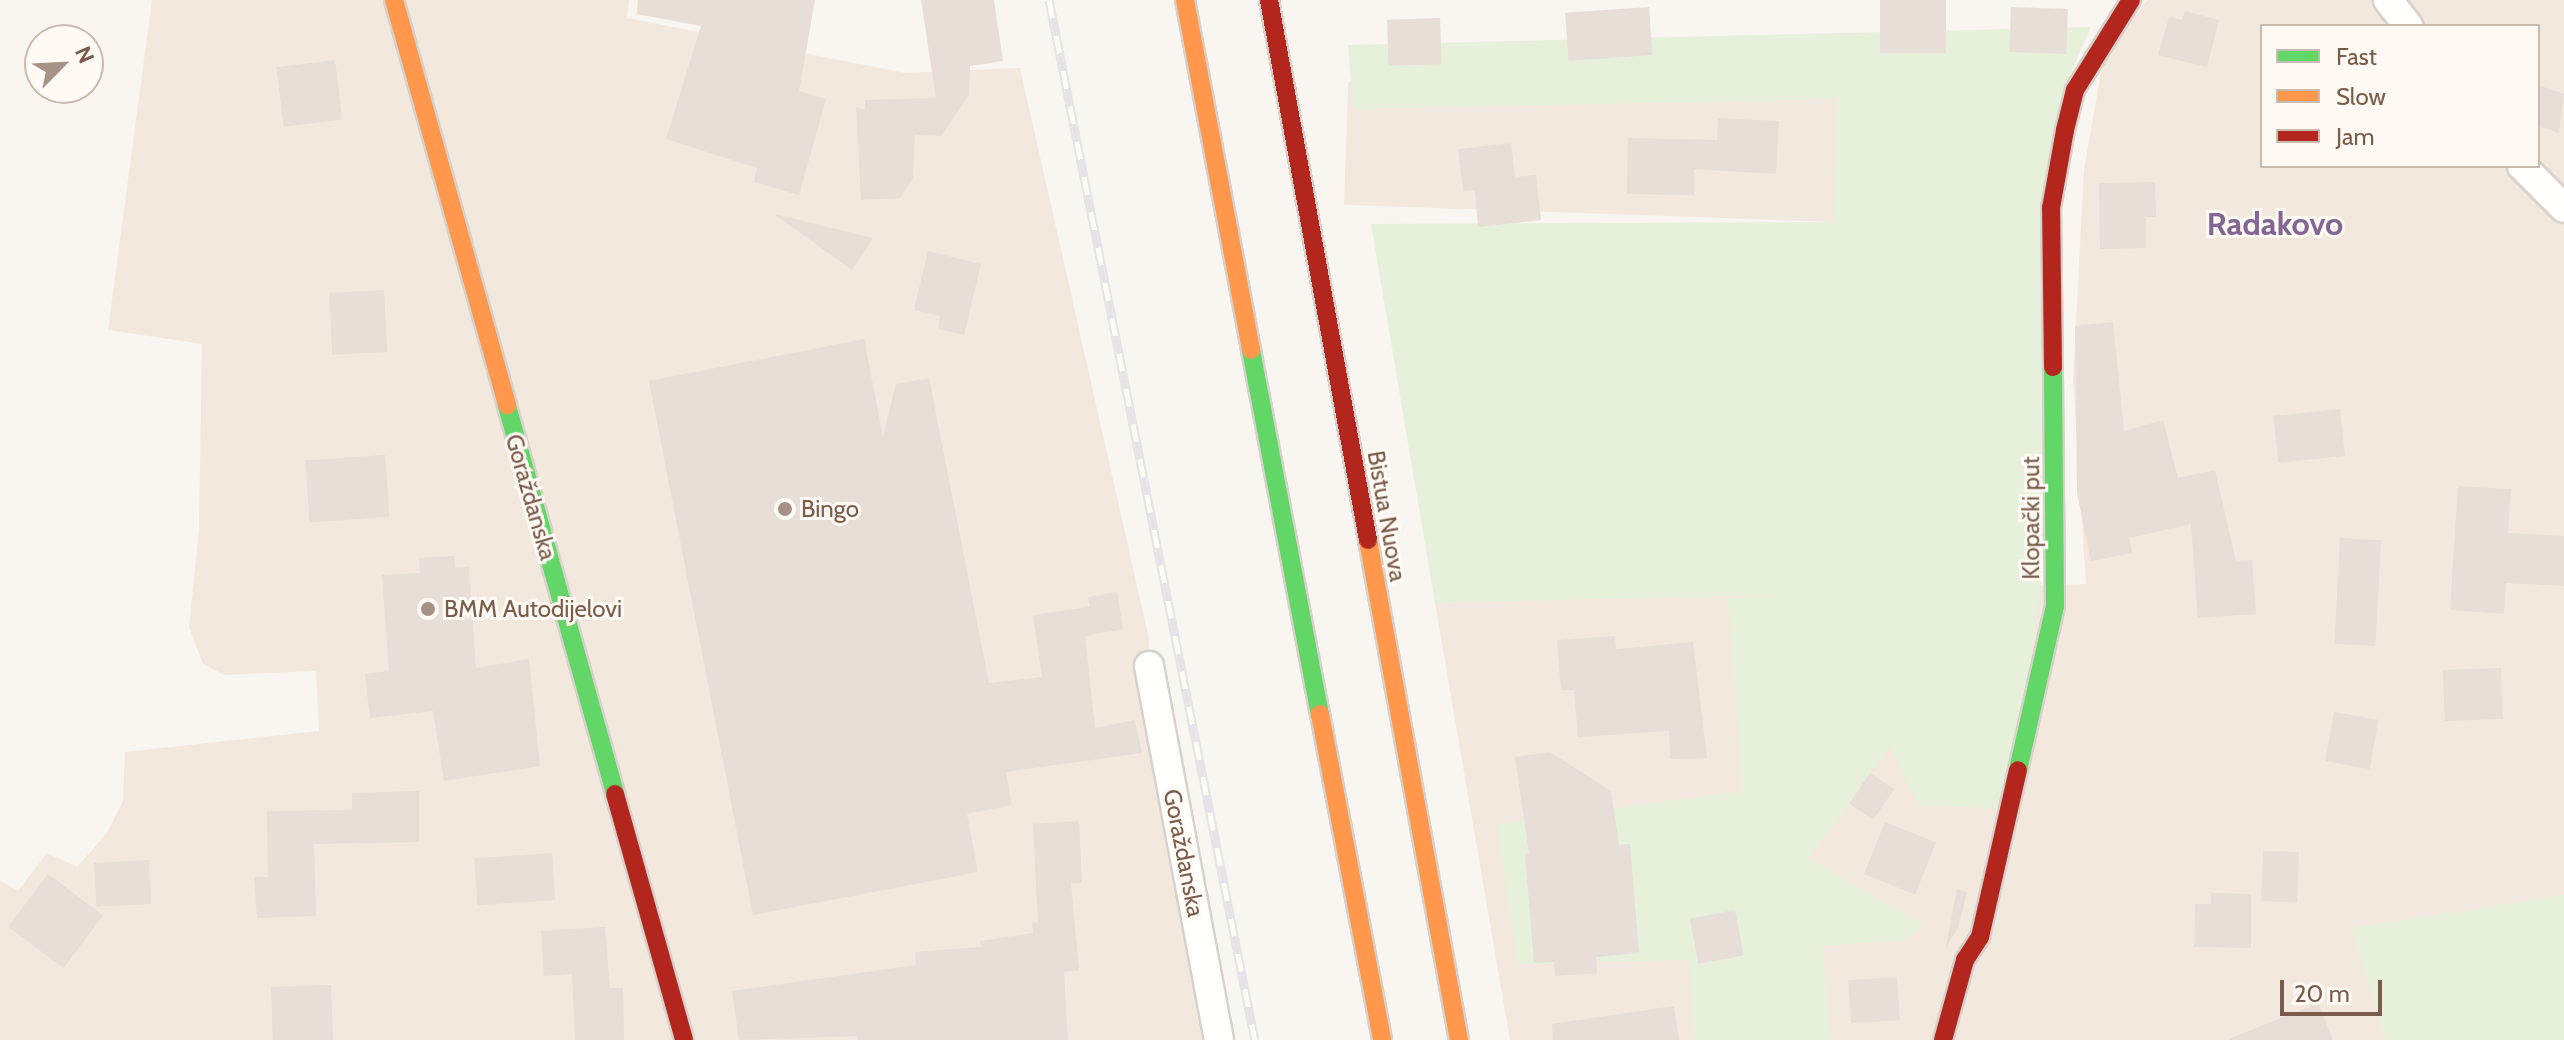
<!DOCTYPE html>
<html>
<head>
<meta charset="utf-8">
<style>
  body { margin:0 }
  #map { position:relative; width:2564px; height:1040px; overflow:hidden; background:#f9f5f0; font-family:Cabin,sans-serif }
  div>[style] { position:absolute }
  .residential>* { inset:0; background:#f2e8de; transform-origin:0 0 }
  .green>* { inset:0; background:#e7f0db }
  .building>* { inset:0; background:#e6ded7; transform-origin:0 0 }
  .roads { filter:drop-shadow(2px 0 #d7d1cb) drop-shadow(-2px 0 #d7d1cb) drop-shadow(0 2px #d7d1cb) drop-shadow(0 -2px #d7d1cb) }
  .street>* { height:28px; margin:-14px; padding:0 14px; transform-origin:14px; border-radius:14px; background:#fefefd }
  .fast>* { height:18px; margin:-9px; padding:0 9px; transform-origin:9px; border-radius:9px; background:#63d668 }
  .slow>* { height:18px; margin:-9px; padding:0 9px; transform-origin:9px; border-radius:9px; background:#ff974d }
  .jam>* { height:18px; margin:-9px; padding:0 9px; transform-origin:9px; border-radius:9px; background:#b3261e }
  .rail>* { height:9px; margin-top:-4.5px; transform-origin:0; background:repeating-linear-gradient(90deg,#fffaf3 0 18px,#e6e3e7 0 36px); box-sizing:border-box; border-block:2px solid #e6e3e7 }
  .dots>* { width:22px; height:22px; translate:-50% -50%; box-sizing:border-box; border:4px solid #fffaf3; border-radius:50% }
  span { translate:-50% -50%; white-space:nowrap; text-align:center; line-height:1.15; -webkit-text-stroke:6px #fffaf3; paint-order:stroke }
  .street-label { font-size:24px; color:#7a5c4d }
  .poi-label { font-size:24px; color:#7a5c4d }
  .left { translate:0 -50%; text-align:left }
  .district-label { font-size:32px; color:#846695; font-weight:700 }
  .legend { position:absolute; left:2260px; top:24px; width:280px; height:144px; box-sizing:border-box; background:#fffaf3; border:2px solid #cabbb1; margin:0; padding:10px 14px; list-style:none; font-size:24px; color:#7a5c4d }
  .legend li { display:flex; align-items:center; gap:16px; height:40px }
  .legend b { width:40px; border:2px solid #cabbb1 }
  .north { position:absolute; left:24px; top:24px; width:80px; height:80px; box-sizing:border-box; background:#fffaf3; border:2px solid #cabbb1; border-radius:50%; rotate:66deg; font-size:22px; font-weight:700; line-height:32px; text-align:center; color:#7a5c4d }
  .north::after { content:''; display:block; margin:auto; width:28px; height:36px; background:#a69286; clip-path:polygon(50% 0,100% 100%,50% 72%,0 100%) }
  .scale { position:absolute; left:2280px; top:980px; width:102px; height:36px; box-sizing:border-box; border:4px solid #7a5c4d; border-top:0; padding-left:10px; font-size:24px; line-height:28px; white-space:nowrap; color:#7a5c4d; -webkit-text-stroke:6px #fffaf3; paint-order:stroke }
</style>
</head>
<body>
<div id="map">
  <div class="residential">
    <i style="clip-path:polygon(152px 0,629px 0,627px 18px,905px 73px,1020px 68px,1149px 639px,1149px 666px,1219px 1040px,0 1040px,0 880px,18px 891px,47px 853px,77px 867px,107px 833px,123px 801px,125px 752px,319px 731px,316px 671px,224px 675px,203px 664px,189px 627px,199px 530px,202px 344px,108px 330px)"></i>
    <i style="clip-path:polygon(evenodd,2148px 0,2564px 0,2564px 1040px,1510px 1040px,1435px 603px,2086px 584px,2073px 379px,2084px 170px,2104px 55px,2148px 0,2262px 26px,2538px 26px,2538px 166px,2262px 166px,2262px 26px)"></i>
    <i style="left:1838px;top:99px;width:123px;height:490px;rotate:92deg"></i>
  </div>
  <div class="green">
    <i style="clip-path:polygon(2091px 27px,2065px 86px,2041px 588px,2010px 810px,1918px 804px,1890px 746px,1809px 859px,1923px 924px,1905px 940px,1822px 946px,1832px 1040px,1695px 1040px,1689px 960px,1518px 964px,1497px 824px,1743px 791px,1728px 598px,1806px 594px,1435px 603px,1371px 224px,1833px 222px,1838px 99px,1353px 109px,1348px 45px)"></i>
    <i style="clip-path:polygon(2564px 895px,2564px 1040px,2386px 1040px,2352px 928px)"></i>
  </div>
  <div class="building">
    <i style="clip-path:polygon(638px 0,815px 0,799px 91px,826px 99px,799px 195px,754px 182px,757px 168px,666px 139px,701px 26px,637px 14px)"></i>
    <i style="clip-path:polygon(921px 0,994px 0,1003px 61px,970px 66px,969px 95px,941px 136px,915px 135px,913px 178px,900px 198px,861px 200px,856px 107px,865px 110px,865px 100px,936px 98px)"></i>
    <i style="left:1880px;top:0;width:66px;height:53px"></i>
    <i style="left:1649px;top:7px;width:48px;height:84px;rotate:86deg"></i>
    <i style="left:2011px;top:7px;width:57px;height:45px;rotate:2deg"></i>
    <i style="clip-path:polygon(2185px 11px,2219px 20px,2207px 67px,2158px 55px,2169px 17px,2182px 20px)"></i>
    <i style="left:1440px;top:18px;width:46px;height:53px;rotate:88deg"></i>
    <i style="left:335px;top:60px;width:60px;height:59px;rotate:83deg"></i>
    <i style="clip-path:polygon(2538px 85px,2564px 94px,2559px 133px,2538px 126px)"></i>
    <i style="clip-path:polygon(1718px 118px,1779px 121px,1776px 174px,1694px 169px,1694px 195px,1627px 194px,1628px 138px,1717px 140px)"></i>
    <i style="clip-path:polygon(1511px 143px,1515px 177px,1536px 175px,1541px 220px,1478px 227px,1475px 190px,1463px 191px,1458px 149px)"></i>
    <i style="clip-path:polygon(2155px 182px,2156px 217px,2146px 217px,2146px 248px,2100px 249px,2099px 183px)"></i>
    <i style="clip-path:polygon(774px 214px,873px 238px,852px 270px)"></i>
    <i style="clip-path:polygon(928px 251px,981px 264px,964px 335px,938px 329px,940px 316px,914px 310px)"></i>
    <i style="left:384px;top:290px;width:62px;height:55px;rotate:87deg"></i>
    <i style="clip-path:polygon(2113px 322px,2124px 431px,2163px 420px,2178px 478px,2215px 470px,2236px 561px,2252px 560px,2256px 614px,2198px 618px,2191px 524px,2129px 538px,2132px 553px,2091px 561px,2077px 493px,2075px 326px)"></i>
    <i style="clip-path:polygon(864px 339px,883px 437px,896px 384px,929px 378px,989px 683px,1042px 677px,1033px 615px,1090px 607px,1088px 597px,1117px 592px,1123px 629px,1085px 636px,1095px 728px,1135px 720px,1142px 753px,1006px 772px,1012px 805px,967px 814px,978px 872px,753px 915px,649px 381px)"></i>
    <i style="left:2340px;top:409px;width:47px;height:67px;rotate:84deg"></i>
    <i style="left:385px;top:455px;width:62px;height:80px;rotate:86deg"></i>
    <i style="clip-path:polygon(2458px 486px,2511px 489px,2508px 533px,2564px 536px,2564px 586px,2506px 583px,2504px 614px,2450px 610px)"></i>
    <i style="left:2340px;top:538px;width:41px;height:106px;rotate:3deg"></i>
    <i style="clip-path:polygon(454px 556px,455px 568px,469px 567px,476px 668px,529px 659px,540px 766px,444px 781px,433px 711px,370px 718px,365px 674px,389px 671px,382px 575px,420px 573px,419px 558px)"></i>
    <i style="clip-path:polygon(1615px 636px,1616px 649px,1693px 642px,1707px 758px,1670px 759px,1669px 731px,1578px 737px,1574px 690px,1561px 690px,1557px 640px)"></i>
    <i style="left:2501px;top:668px;width:51px;height:58px;rotate:88deg"></i>
    <i style="left:2334px;top:712px;width:45px;height:50px;rotate:10deg"></i>
    <i style="clip-path:polygon(1550px 752px,1611px 791px,1619px 845px,1630px 844px,1639px 953px,1596px 957px,1597px 973px,1555px 976px,1554px 962px,1534px 963px,1525px 854px,1529px 853px,1515px 757px)"></i>
    <i style="left:1870px;top:773px;width:29px;height:37px;rotate:34deg"></i>
    <i style="clip-path:polygon(419px 791px,419px 842px,314px 844px,316px 916px,257px 918px,254px 877px,268px 877px,267px 811px,352px 810px,352px 793px)"></i>
    <i style="clip-path:polygon(1079px 821px,1082px 883px,1071px 883px,1079px 970px,1064px 972px,1068px 1040px,858px 1040px,857px 1036px,739px 1040px,732px 991px,916px 965px,915px 952px,981px 947px,980px 941px,1033px 933px,1032px 923px,1038px 922px,1033px 824px)"></i>
    <i style="left:1885px;top:822px;width:55px;height:56px;rotate:22deg"></i>
    <i style="left:2263px;top:851px;width:36px;height:50px;rotate:2deg"></i>
    <i style="left:552px;top:853px;width:47px;height:78px;rotate:86deg"></i>
    <i style="left:149px;top:860px;width:44px;height:55px;rotate:87deg"></i>
    <i style="left:48px;top:874px;width:69px;height:66px;rotate:37deg"></i>
    <i style="clip-path:polygon(1957px 889px,1967px 892px,1958px 928px,1946px 947px)"></i>
    <i style="clip-path:polygon(2211px 893px,2251px 894px,2251px 948px,2194px 947px,2195px 904px,2211px 904px)"></i>
    <i style="left:1735px;top:910px;width:46px;height:46px;rotate:79deg"></i>
    <i style="clip-path:polygon(605px 927px,610px 988px,623px 988px,624px 1040px,575px 1040px,572px 974px,544px 976px,541px 931px)"></i>
    <i style="left:1897px;top:977px;width:43px;height:49px;rotate:86deg"></i>
    <i style="left:331px;top:985px;width:55px;height:60px;rotate:88deg"></i>
    <i style="clip-path:polygon(2318px 1003px,2333px 1040px,2229px 1040px,2229px 1039px)"></i>
    <i style="clip-path:polygon(1674px 1006px,1679px 1040px,1553px 1040px,1552px 1024px)"></i>
  </div>
  <div class="roads">
    <div class="street">
      <i style="left:2388px;top:0;width:33px;rotate:52deg"></i>
      <i style="left:2522px;top:166px;width:59px;rotate:45deg"></i>
      <i style="left:1149px;top:666px;width:380px;rotate:79.4deg"></i>
    </div>
    <div class="fast">
      <i style="left:1251px;top:350px;width:370px;rotate:79.3deg"></i>
      <i style="left:507px;top:406px;width:403px;rotate:74.4deg"></i>
      <i style="left:2018px;top:770px;width:168px;rotate:-77.3deg"></i>
      <i style="left:2055px;top:606px;width:239px;rotate:-90.5deg"></i>
    </div>
    <div class="slow">
      <i style="left:394px;top:0;width:421px;rotate:74.4deg"></i>
      <i style="left:1185px;top:0;width:356px;rotate:79.3deg"></i>
      <i style="left:1368px;top:540px;width:508px;rotate:79.69deg"></i>
      <i style="left:1320px;top:714px;width:332px;rotate:79.2deg"></i>
    </div>
    <div class="jam">
      <i style="left:1269px;top:0;width:549px;rotate:79.61deg"></i>
      <i style="left:2053px;top:367px;width:159px;rotate:-90.7deg"></i>
      <i style="left:2051px;top:208px;width:79px;rotate:-79.8deg"></i>
      <i style="left:2065px;top:130px;width:41px;rotate:-76deg"></i>
      <i style="left:2075px;top:90px;width:106px;rotate:-58.1deg"></i>
      <i style="left:615px;top:794px;width:255px;rotate:74.3deg"></i>
      <i style="left:1943px;top:1040px;width:83px;rotate:-74.6deg"></i>
      <i style="left:1965px;top:960px;width:27px;rotate:-57deg"></i>
      <i style="left:1980px;top:937px;width:171px;rotate:-77.2deg"></i>
    </div>
  </div>
  <div class="rail">
    <i style="left:1049px;top:0;width:1060px;rotate:78.8deg"></i>
  </div>
  <div class="dots">
    <i style="left:785px;top:509px;background:#a69286"></i>
    <i style="left:428px;top:609px;background:#a69286"></i>
  </div>
  <div class="street-label">
    <span style="left:531px;top:497px;rotate:74deg">Goraždanska</span>
    <span style="left:1387px;top:516px;rotate:80deg">Bistua Nuova</span>
    <span style="left:2031px;top:518px;rotate:-90deg">Klopački put</span>
    <span style="left:1184px;top:853px;rotate:79deg">Goraždanska</span>
  </div>
  <div class="poi-label">
    <span class="left" style="left:801px;top:509px">Bingo</span>
    <span class="left" style="left:444px;top:609px">BMM Autodijelovi</span>
  </div>
  <div class="district-label">
    <span style="left:2275px;top:224px">Radakovo</span>
  </div>
  <ul class="legend">
  <li><b style="height:10px;background:#63d668"></b>Fast</li>
  <li><b style="height:10px;background:#ff974d"></b>Slow</li>
  <li><b style="height:10px;background:#b3261e"></b>Jam</li>
  </ul>
  <div class="north">N</div>
  <div class="scale">20 m</div>
</div>
</body>
</html>
